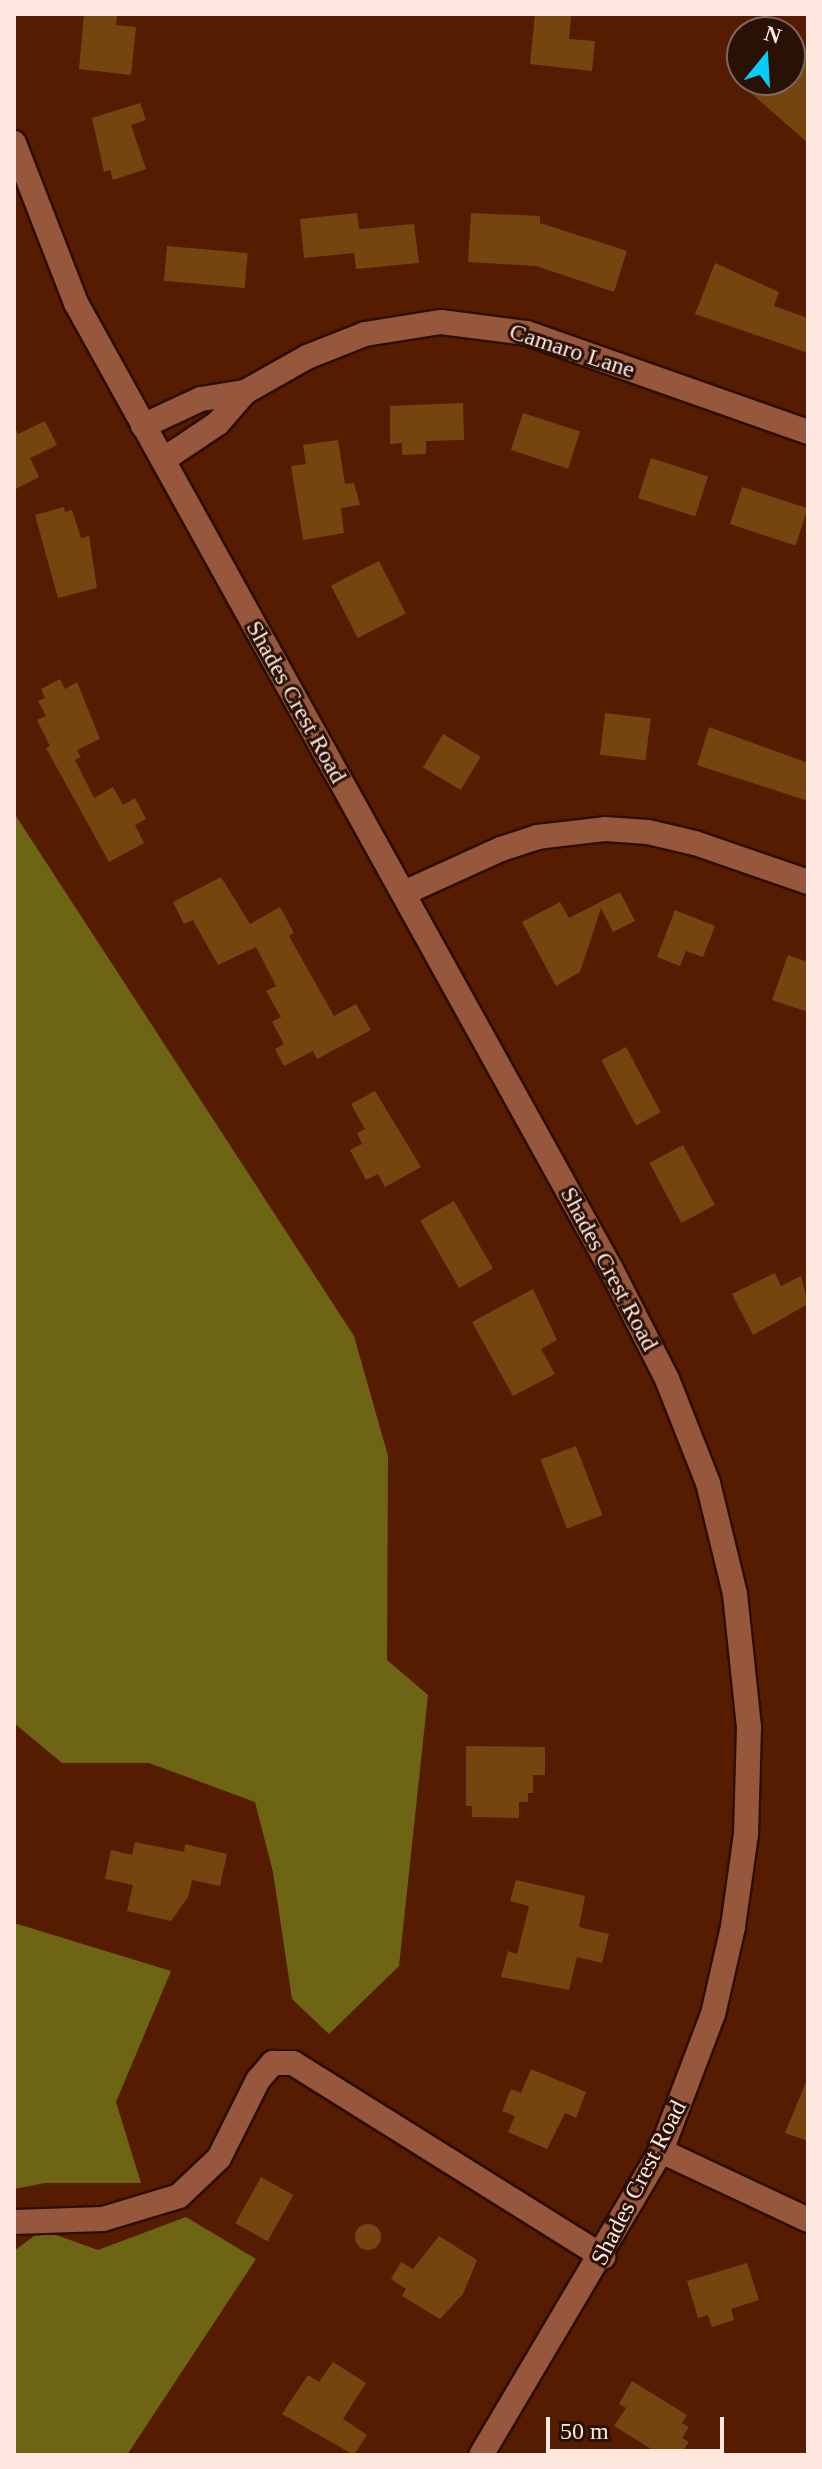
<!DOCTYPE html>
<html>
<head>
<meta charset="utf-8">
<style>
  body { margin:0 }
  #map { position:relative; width:822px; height:2469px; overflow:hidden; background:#551c01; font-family:"Times New Roman",serif }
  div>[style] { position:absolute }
  .forest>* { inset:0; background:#6e6514 }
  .building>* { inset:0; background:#75450f; transform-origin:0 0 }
  .round { border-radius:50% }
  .roads { filter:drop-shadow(2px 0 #2d0e03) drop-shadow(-2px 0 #2d0e03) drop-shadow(0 2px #2d0e03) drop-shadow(0 -2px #2d0e03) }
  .minor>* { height:24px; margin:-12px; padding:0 12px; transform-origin:12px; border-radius:12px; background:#96573d }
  span { translate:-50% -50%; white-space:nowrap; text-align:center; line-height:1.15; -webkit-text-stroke:6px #2a1106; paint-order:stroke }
  .street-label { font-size:24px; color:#fee8df }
  .frame { position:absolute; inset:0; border:16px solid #fee8df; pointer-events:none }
  .north { position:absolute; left:726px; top:16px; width:80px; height:80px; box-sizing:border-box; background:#2a1106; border:2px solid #7f675d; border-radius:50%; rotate:18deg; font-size:22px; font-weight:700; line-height:32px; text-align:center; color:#fee8df }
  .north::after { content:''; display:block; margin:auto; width:28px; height:36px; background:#07cbf9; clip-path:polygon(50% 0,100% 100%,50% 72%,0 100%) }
  .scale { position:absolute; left:546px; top:2417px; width:178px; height:36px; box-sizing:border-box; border:4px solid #fee8df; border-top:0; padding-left:10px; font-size:24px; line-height:28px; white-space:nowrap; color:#fee8df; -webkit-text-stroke:6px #2a1106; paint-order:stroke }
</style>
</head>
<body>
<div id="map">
  <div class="forest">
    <i style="clip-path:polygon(14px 813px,354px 1336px,388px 1456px,387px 1660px,428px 1695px,399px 1966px,329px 2034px,292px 1999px,273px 1872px,255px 1802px,149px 1763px,62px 1763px,14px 1723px)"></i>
    <i style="clip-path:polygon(14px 1923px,171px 1971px,116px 2102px,141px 2183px,45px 2183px,14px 2189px)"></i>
    <i style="clip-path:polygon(186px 2217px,256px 2259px,127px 2455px,14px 2455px,14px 2251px,42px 2230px,98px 2250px)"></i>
  </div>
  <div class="building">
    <i style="clip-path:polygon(84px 14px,117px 14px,116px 25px,136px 27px,131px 75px,79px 69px)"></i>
    <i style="clip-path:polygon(535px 14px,571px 16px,569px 39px,595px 41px,592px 71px,530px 64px)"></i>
    <i style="clip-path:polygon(790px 50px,808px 65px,808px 143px,736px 80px,790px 80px)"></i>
    <i style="clip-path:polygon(140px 103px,146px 120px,131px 125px,146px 169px,113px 180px,110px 170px,104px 172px,92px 118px)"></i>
    <i style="clip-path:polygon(357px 213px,359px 229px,414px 224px,419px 263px,356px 269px,354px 253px,304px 258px,300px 219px)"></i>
    <i style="clip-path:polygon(471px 213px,540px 216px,540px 223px,627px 251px,614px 292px,536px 266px,468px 262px)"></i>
    <i style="left:167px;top:246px;width:81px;height:35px;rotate:5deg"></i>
    <i style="clip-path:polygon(715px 263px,779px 292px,774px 306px,808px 318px,808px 353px,695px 314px)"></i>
    <i style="clip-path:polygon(463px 403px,464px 440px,426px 441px,426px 454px,402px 455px,402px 443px,390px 444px,390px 406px)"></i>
    <i style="left:523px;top:413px;width:60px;height:39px;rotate:18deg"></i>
    <i style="clip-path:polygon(45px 421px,57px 445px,30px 458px,39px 477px,14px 490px,14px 426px,18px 434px)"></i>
    <i style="clip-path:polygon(338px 440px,345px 484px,354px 483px,360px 505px,341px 508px,344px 533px,303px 540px,291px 466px,306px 464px,303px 445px)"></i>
    <i style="left:651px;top:458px;width:60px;height:42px;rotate:18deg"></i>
    <i style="left:742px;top:487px;width:69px;height:39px;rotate:18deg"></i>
    <i style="clip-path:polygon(64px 507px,65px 512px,72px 510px,81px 538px,89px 536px,97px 588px,58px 598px,35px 515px)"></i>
    <i style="left:379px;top:561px;width:59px;height:54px;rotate:63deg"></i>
    <i style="clip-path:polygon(60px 679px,65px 689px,77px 682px,100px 739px,77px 750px,81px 757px,75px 760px,94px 798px,113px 787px,123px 805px,135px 798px,146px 819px,135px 825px,144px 843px,109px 862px,46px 748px,50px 746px,37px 720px,46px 716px,38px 701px,45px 698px,41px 689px)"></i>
    <i style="left:605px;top:713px;width:46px;height:42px;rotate:7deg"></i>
    <i style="clip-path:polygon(709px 727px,808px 763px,808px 801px,697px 765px)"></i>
    <i style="left:443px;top:734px;width:44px;height:39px;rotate:31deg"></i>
    <i style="clip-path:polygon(221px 877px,250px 924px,280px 907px,294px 933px,289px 936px,334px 1016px,356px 1004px,371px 1030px,317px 1059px,313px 1051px,284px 1066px,275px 1049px,284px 1044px,272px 1022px,281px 1017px,266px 991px,276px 986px,256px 947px,218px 965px,193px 920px,184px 924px,173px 902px)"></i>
    <i style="clip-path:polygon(620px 892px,635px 921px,613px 932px,601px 908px,580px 972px,556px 986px,522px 922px,560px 902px,569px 918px)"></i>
    <i style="clip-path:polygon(675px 910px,715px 926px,703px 957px,686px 951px,680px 966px,657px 957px)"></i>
    <i style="clip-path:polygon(788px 955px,808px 962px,808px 1012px,772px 1000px)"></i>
    <i style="left:626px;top:1047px;width:74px;height:28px;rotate:62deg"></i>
    <i style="clip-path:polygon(375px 1091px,421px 1167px,385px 1187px,378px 1174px,366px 1180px,350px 1150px,362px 1144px,357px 1133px,365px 1129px,351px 1104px)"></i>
    <i style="left:683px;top:1145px;width:68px;height:38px;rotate:62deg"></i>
    <i style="left:454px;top:1201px;width:78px;height:39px;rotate:60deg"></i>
    <i style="clip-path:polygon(775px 1273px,781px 1286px,801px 1276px,808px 1304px,753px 1335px,732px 1294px)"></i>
    <i style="clip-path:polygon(533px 1289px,557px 1340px,541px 1349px,555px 1374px,513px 1396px,472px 1322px)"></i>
    <i style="left:576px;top:1446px;width:74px;height:38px;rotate:69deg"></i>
    <i style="clip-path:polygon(466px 1746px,545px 1747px,545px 1775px,533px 1775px,533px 1793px,528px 1793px,528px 1802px,519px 1802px,519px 1818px,472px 1817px,472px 1806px,466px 1806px)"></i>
    <i style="clip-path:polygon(135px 1842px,184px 1852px,185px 1844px,227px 1854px,220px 1886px,192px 1880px,188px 1897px,171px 1921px,127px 1911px,133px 1885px,105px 1879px,111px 1850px,132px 1855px)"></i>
    <i style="clip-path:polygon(516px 1880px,585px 1896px,579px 1927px,609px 1934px,602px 1963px,577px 1957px,569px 1990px,501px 1977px,508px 1951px,517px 1954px,529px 1906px,510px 1901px)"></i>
    <i style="clip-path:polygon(531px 2069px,586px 2092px,576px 2118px,565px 2113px,547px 2149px,508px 2132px,515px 2116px,502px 2111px,511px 2089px,521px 2093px)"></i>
    <i style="clip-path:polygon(808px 2077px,808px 2141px,785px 2133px)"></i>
    <i style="left:261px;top:2177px;width:37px;height:53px;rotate:29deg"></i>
    <i class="round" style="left:355px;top:2224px;width:26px;height:26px"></i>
    <i style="clip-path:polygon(439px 2236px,477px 2260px,463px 2294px,440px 2319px,402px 2296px,406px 2289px,391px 2279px,401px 2262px,413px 2269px)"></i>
    <i style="clip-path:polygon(747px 2263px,759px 2300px,731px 2309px,734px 2320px,712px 2327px,708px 2315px,698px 2318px,687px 2281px)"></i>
    <i style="clip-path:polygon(333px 2362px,366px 2383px,343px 2419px,367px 2435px,354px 2455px,282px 2414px,308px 2375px,319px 2382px)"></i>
    <i style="clip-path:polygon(632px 2381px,687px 2415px,682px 2423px,689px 2427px,682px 2438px,689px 2442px,680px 2455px,661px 2455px,614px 2426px,626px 2408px,619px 2404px)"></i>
  </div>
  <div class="roads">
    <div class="minor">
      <i style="left:14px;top:143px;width:172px;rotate:68.8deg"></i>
      <i style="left:76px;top:303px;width:1104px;rotate:61.02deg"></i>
      <i style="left:611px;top:1269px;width:123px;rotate:63deg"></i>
      <i style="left:667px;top:1379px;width:112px;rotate:68.5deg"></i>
      <i style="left:708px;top:1483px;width:114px;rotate:76.3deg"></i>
      <i style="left:735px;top:1594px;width:134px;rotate:84deg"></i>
      <i style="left:749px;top:1727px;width:107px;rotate:91.6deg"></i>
      <i style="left:746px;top:1834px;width:94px;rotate:98deg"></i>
      <i style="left:733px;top:1927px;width:89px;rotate:102.9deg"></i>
      <i style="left:713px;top:2014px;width:147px;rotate:110.8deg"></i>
      <i style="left:661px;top:2151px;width:353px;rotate:120.6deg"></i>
      <i style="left:143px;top:426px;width:64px;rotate:-25deg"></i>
      <i style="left:201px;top:399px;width:45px;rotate:-9deg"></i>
      <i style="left:163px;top:460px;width:66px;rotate:-33.9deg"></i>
      <i style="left:218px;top:423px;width:41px;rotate:-48.9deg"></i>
      <i style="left:245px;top:392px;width:71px;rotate:-29.4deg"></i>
      <i style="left:307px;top:357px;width:62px;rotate:-21.6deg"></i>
      <i style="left:365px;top:334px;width:77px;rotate:-9deg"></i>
      <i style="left:441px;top:322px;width:87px;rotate:7.3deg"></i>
      <i style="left:527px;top:333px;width:298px;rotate:19.4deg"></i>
      <i style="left:404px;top:893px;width:107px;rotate:-24.4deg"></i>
      <i style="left:501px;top:849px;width:38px;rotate:-18deg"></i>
      <i style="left:537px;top:837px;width:68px;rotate:-6.7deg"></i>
      <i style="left:605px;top:829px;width:43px;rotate:4deg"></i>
      <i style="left:648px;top:832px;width:48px;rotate:13.2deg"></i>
      <i style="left:695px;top:843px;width:120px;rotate:19deg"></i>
      <i style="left:661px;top:2151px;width:162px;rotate:25.1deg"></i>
      <i style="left:14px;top:2222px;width:89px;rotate:-1.9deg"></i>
      <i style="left:103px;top:2219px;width:79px;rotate:-16.8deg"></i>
      <i style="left:179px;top:2196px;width:55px;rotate:-43.5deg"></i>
      <i style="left:219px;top:2158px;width:87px;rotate:-63.4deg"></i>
      <i style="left:258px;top:2080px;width:23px;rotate:-49deg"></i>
      <i style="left:273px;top:2063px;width:20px"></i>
      <i style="left:293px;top:2063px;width:366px;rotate:32deg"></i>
    </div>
  </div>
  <div class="street-label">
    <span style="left:572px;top:351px;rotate:18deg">Camaro Lane</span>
    <span style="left:296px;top:702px;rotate:61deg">Shades Crest Road</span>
    <span style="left:609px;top:1269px;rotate:62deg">Shades Crest Road</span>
    <span style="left:639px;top:2183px;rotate:-63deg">Shades Crest Road</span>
  </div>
  <div class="frame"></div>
  <div class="north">N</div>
  <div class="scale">50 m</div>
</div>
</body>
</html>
